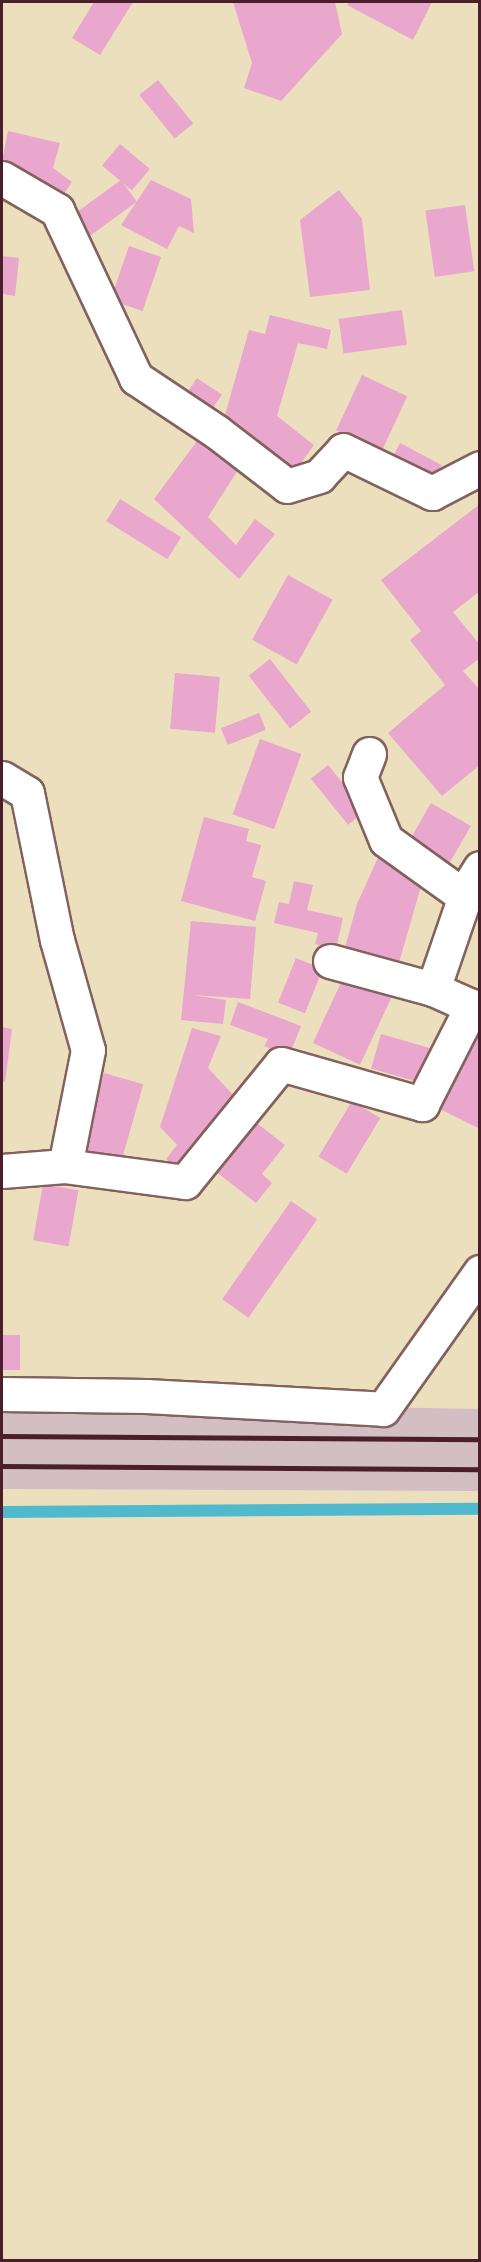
<!DOCTYPE html>
<html>
<head>
<meta charset="utf-8">
<style>
  body { margin:0 }
  #map { position:relative; width:481px; height:2262px; overflow:hidden; background:#ecdfbd; font-family:"Comic Neue",sans-serif }
  div>[style] { position:absolute }
  .industrial>* { inset:0; background:#d2bec3 }
  .stream>* { height:12px; margin:-6px; padding:0 6px; transform-origin:6px; border-radius:6px; background:#51b9ce }
  .building>* { inset:0; background:#e9a7cd; transform-origin:0 0 }
  .roads { filter:drop-shadow(2px 0 #83625e) drop-shadow(-2px 0 #83625e) drop-shadow(0 2px #83625e) drop-shadow(0 -2px #83625e) }
  .minor>* { height:33px; margin:-16.5px; padding:0 16.5px; transform-origin:16.5px; border-radius:16.5px; background:#fff }
  .rail>* { height:4.5px; margin:-2.25px; padding:0 2.25px; transform-origin:2.25px; border-radius:2.25px; background:#4a1f2b }
  span { translate:-50% -50%; white-space:nowrap; text-align:center; line-height:1.15; -webkit-text-stroke:5px #fdfcf7; paint-order:stroke }
  .frame { position:absolute; inset:0; border:3px solid #4a1f2b; pointer-events:none }
</style>
</head>
<body>
<div id="map">
  <div class="industrial">
    <i style="clip-path:polygon(51px 1401px,479px 1409px,479px 1491px,2px 1489px,2px 1402px)"></i>
  </div>
  <div class="stream">
    <i style="left:2px;top:1512px;width:478px;rotate:-0.4deg"></i>
  </div>
  <div class="building">
    <i style="clip-path:polygon(94px 2px,133px 2px,100px 55px,72px 38px)"></i>
    <i style="clip-path:polygon(233px 2px,335px 2px,342px 34px,281px 101px,244px 88px,252px 63px)"></i>
    <i style="clip-path:polygon(349px 2px,432px 2px,413px 40px,347px 5px)"></i>
    <i style="left:158px;top:80px;width:56px;height:24px;rotate:51deg"></i>
    <i style="clip-path:polygon(8px 131px,60px 143px,53px 168px,72px 182px,59px 201px,2px 161px)"></i>
    <i style="left:120px;top:144px;width:39px;height:28px;rotate:40deg"></i>
    <i style="left:121px;top:180px;width:27px;height:57px;rotate:54deg"></i>
    <i style="clip-path:polygon(151px 180px,191px 199px,194px 233px,179px 226px,167px 249px,121px 225px)"></i>
    <i style="clip-path:polygon(339px 190px,362px 219px,370px 290px,310px 297px,300px 220px)"></i>
    <i style="left:465px;top:205px;width:67px;height:40px;rotate:82deg"></i>
    <i style="left:129px;top:246px;width:34px;height:57px;rotate:19deg"></i>
    <i style="clip-path:polygon(2px 256px,19px 258px,15px 296px,2px 294px)"></i>
    <i style="left:402px;top:310px;width:35px;height:64px;rotate:82deg"></i>
    <i style="clip-path:polygon(270px 315px,331px 330px,327px 349px,298px 343px,277px 416px,314px 445px,296px 470px,225px 415px,249px 330px,265px 334px)"></i>
    <i style="left:362px;top:375px;width:50px;height:61px;rotate:25deg"></i>
    <i style="left:197px;top:378px;width:30px;height:17px;rotate:34deg"></i>
    <i style="clip-path:polygon(197px 441px,238px 470px,208px 517px,236px 545px,255px 519px,275px 534px,239px 579px,154px 499px)"></i>
    <i style="left:400px;top:443px;width:47px;height:18px;rotate:28deg"></i>
    <i style="left:120px;top:499px;width:72px;height:26px;rotate:32deg"></i>
    <i style="clip-path:polygon(480px 504px,480px 591px,453px 612px,480px 645px,480px 658px,463px 671px,480px 690px,480px 765px,442px 796px,388px 733px,445px 685px,410px 640px,421px 631px,381px 580px)"></i>
    <i style="left:288px;top:575px;width:51px;height:74px;rotate:29deg"></i>
    <i style="left:270px;top:659px;width:67px;height:27px;rotate:52deg"></i>
    <i style="left:175px;top:673px;width:45px;height:56px;rotate:5deg"></i>
    <i style="left:259px;top:713px;width:18px;height:41px;rotate:68deg"></i>
    <i style="left:260px;top:739px;width:44px;height:80px;rotate:20deg"></i>
    <i style="left:328px;top:765px;width:59px;height:22px;rotate:51deg"></i>
    <i style="left:431px;top:803px;width:46px;height:51px;rotate:30deg"></i>
    <i style="clip-path:polygon(204px 817px,249px 829px,246px 841px,261px 845px,252px 877px,266px 881px,255px 921px,181px 901px)"></i>
    <i style="clip-path:polygon(380px 853px,424px 876px,396px 973px,342px 958px,357px 904px)"></i>
    <i style="clip-path:polygon(294px 881px,313px 885px,307px 910px,343px 918px,336px 949px,315px 944px,318px 933px,274px 923px,279px 902px,289px 904px)"></i>
    <i style="clip-path:polygon(191px 921px,256px 927px,250px 999px,193px 995px,226px 1000px,223px 1024px,181px 1020px)"></i>
    <i style="left:296px;top:958px;width:29px;height:48px;rotate:22deg"></i>
    <i style="left:345px;top:974px;width:52px;height:76px;rotate:25deg"></i>
    <i style="clip-path:polygon(238px 1002px,301px 1026px,289px 1056px,264px 1046px,268px 1039px,230px 1025px)"></i>
    <i style="clip-path:polygon(2px 1027px,12px 1029px,5px 1082px,2px 1081px)"></i>
    <i style="clip-path:polygon(192px 1028px,221px 1036px,208px 1068px,238px 1100px,179px 1169px,166px 1159px,177px 1145px,160px 1127px)"></i>
    <i style="clip-path:polygon(475px 1029px,480px 1031px,480px 1129px,436px 1107px)"></i>
    <i style="left:381px;top:1034px;width:56px;height:36px;rotate:16deg"></i>
    <i style="left:104px;top:1073px;width:41px;height:82px;rotate:16deg"></i>
    <i style="left:352px;top:1101px;width:33px;height:65px;rotate:31deg"></i>
    <i style="clip-path:polygon(254px 1121px,285px 1145px,262px 1174px,272px 1183px,256px 1203px,215px 1171px)"></i>
    <i style="left:43px;top:1184px;width:36px;height:57px;rotate:10deg"></i>
    <i style="left:291px;top:1201px;width:32px;height:120px;rotate:35deg"></i>
    <i style="left:2px;top:1335px;width:18px;height:35px"></i>
  </div>
  <div class="roads">
    <div class="minor">
      <i style="left:2px;top:178px;width:64px;rotate:30.2deg"></i>
      <i style="left:57px;top:210px;width:186px;rotate:64.8deg"></i>
      <i style="left:136px;top:378px;width:97px;rotate:33.7deg"></i>
      <i style="left:217px;top:432px;width:88px;rotate:37.6deg"></i>
      <i style="left:287px;top:486px;width:34px;rotate:-17deg"></i>
      <i style="left:319px;top:476px;width:35px;rotate:-47deg"></i>
      <i style="left:343px;top:450px;width:99px;rotate:25.8deg"></i>
      <i style="left:432px;top:493px;width:54px;rotate:-27.5deg"></i>
      <i style="left:369px;top:754px;width:25px;rotate:111deg"></i>
      <i style="left:360px;top:777px;width:68px;rotate:67.6deg"></i>
      <i style="left:386px;top:840px;width:97px;rotate:35.8deg"></i>
      <i style="left:2px;top:778px;width:29px;rotate:31deg"></i>
      <i style="left:27px;top:793px;width:150px;rotate:78.5deg"></i>
      <i style="left:57px;top:940px;width:114px;rotate:74.3deg"></i>
      <i style="left:88px;top:1050px;width:118px;rotate:101.2deg"></i>
      <i style="left:480px;top:868px;width:22px;rotate:122deg"></i>
      <i style="left:468px;top:887px;width:108px;rotate:108.9deg"></i>
      <i style="left:433px;top:989px;width:51px;rotate:24.1deg"></i>
      <i style="left:330px;top:961px;width:107px;rotate:15.2deg"></i>
      <i style="left:2px;top:1171px;width:63px;rotate:-4.5deg"></i>
      <i style="left:65px;top:1166px;width:121px;rotate:7.6deg"></i>
      <i style="left:185px;top:1182px;width:152px;rotate:-50.9deg"></i>
      <i style="left:281px;top:1064px;width:147px;rotate:15.8deg"></i>
      <i style="left:422px;top:1104px;width:110px;rotate:-63deg"></i>
      <i style="left:2px;top:1394px;width:144px;rotate:0.8deg"></i>
      <i style="left:146px;top:1396px;width:237px;rotate:3.1deg"></i>
      <i style="left:383px;top:1409px;width:168px;rotate:-54.7deg"></i>
    </div>
  </div>
  <div class="rail">
    <i style="left:2px;top:1436px;width:478px;rotate:0.4deg"></i>
    <i style="left:2px;top:1466px;width:478px;rotate:0.4deg"></i>
  </div>
  <div class="frame"></div>
</div>
</body>
</html>
